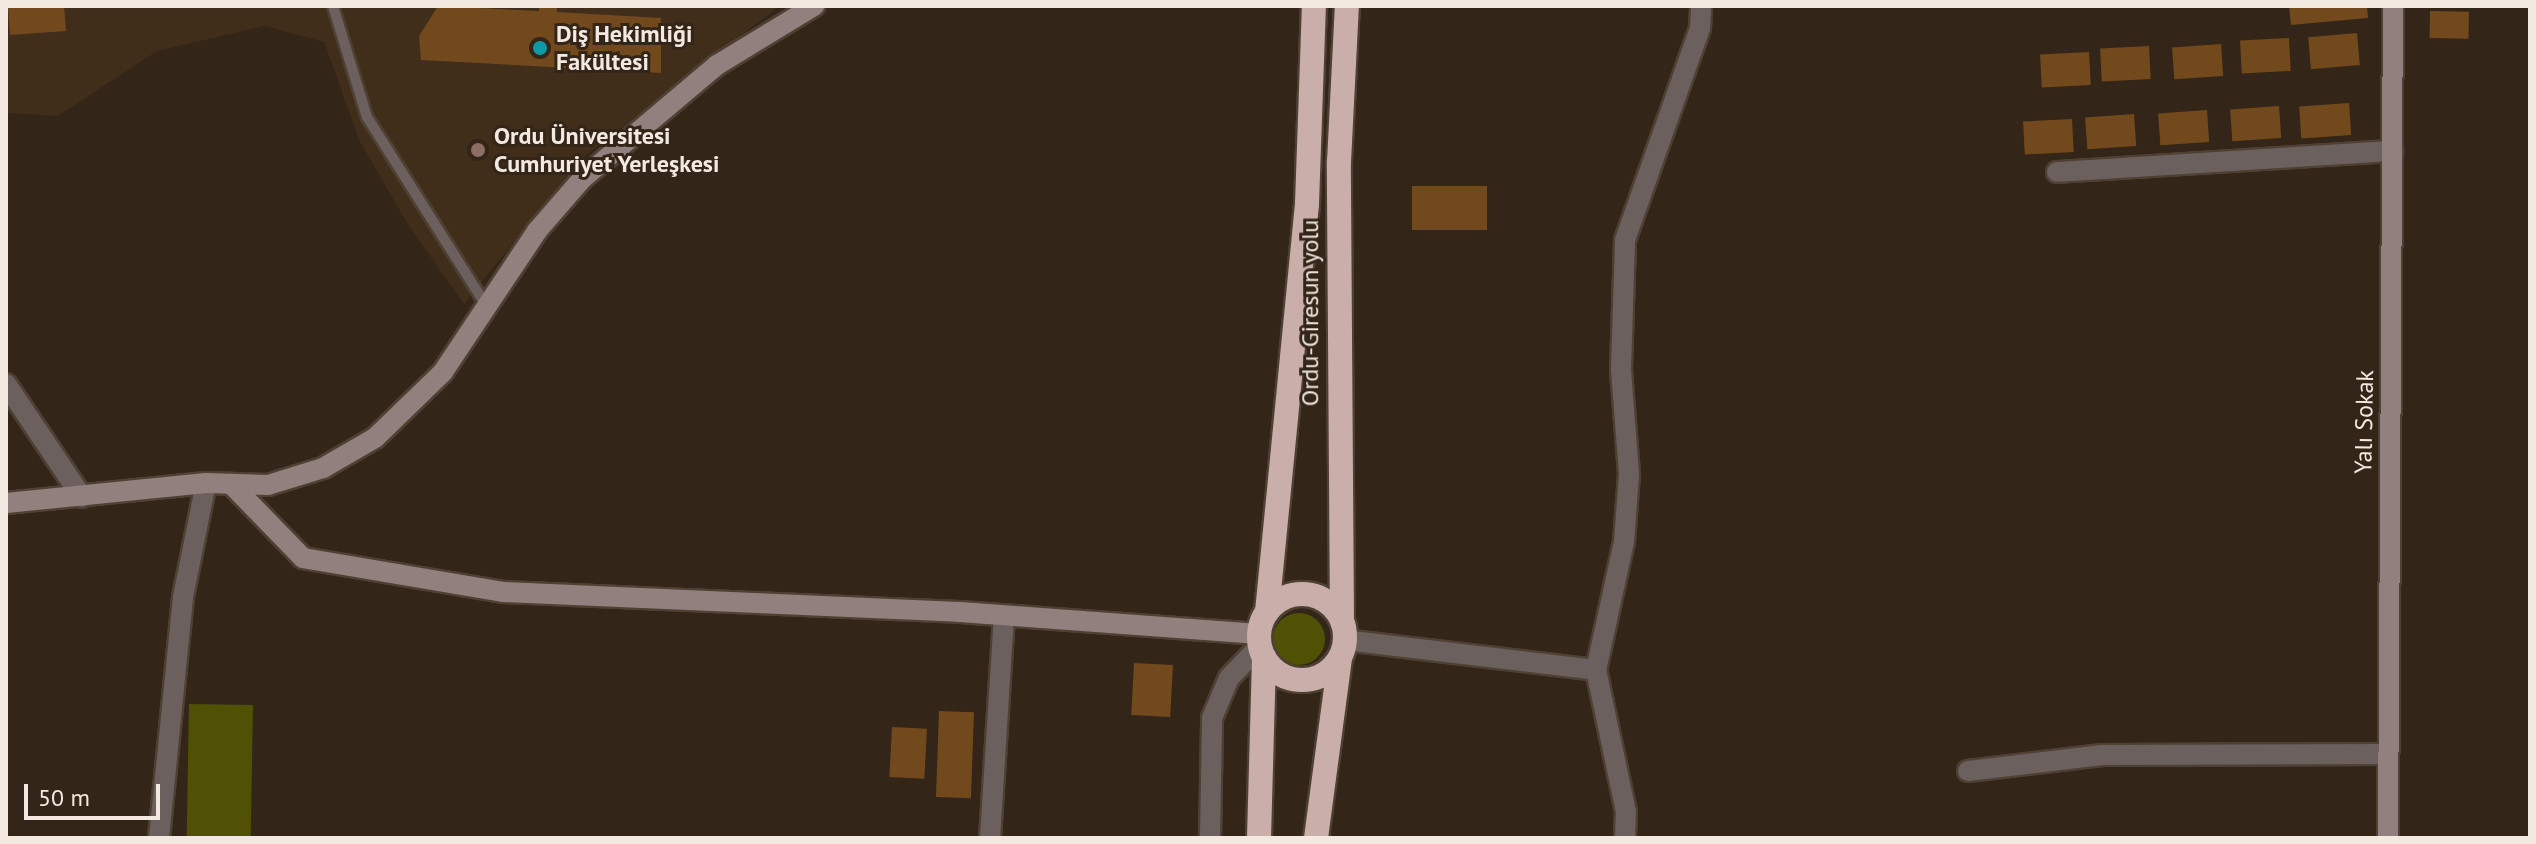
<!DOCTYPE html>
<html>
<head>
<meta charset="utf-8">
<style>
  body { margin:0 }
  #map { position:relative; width:2536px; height:844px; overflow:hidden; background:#332517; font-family:"PT Sans",sans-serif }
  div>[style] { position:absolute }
  .built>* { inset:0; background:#402d1a }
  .green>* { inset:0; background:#505105; transform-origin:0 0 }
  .round { border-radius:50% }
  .building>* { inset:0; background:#72491c; transform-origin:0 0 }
  .roads { filter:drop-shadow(2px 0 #4e4033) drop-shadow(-2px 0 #4e4033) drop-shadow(0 2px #4e4033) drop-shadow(0 -2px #4e4033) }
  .lane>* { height:10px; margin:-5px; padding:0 5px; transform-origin:5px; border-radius:5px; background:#6b605e }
  .street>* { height:20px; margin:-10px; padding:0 10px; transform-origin:10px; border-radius:10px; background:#6b605e }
  .secondary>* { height:20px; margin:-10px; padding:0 10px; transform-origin:10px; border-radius:10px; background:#91807d }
  .highway>* { height:24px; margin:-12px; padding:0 12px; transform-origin:12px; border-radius:12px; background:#c9aea9 }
  .highway>.ring { margin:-12px; padding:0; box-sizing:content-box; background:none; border:24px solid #c9aea9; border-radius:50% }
  .dots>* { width:22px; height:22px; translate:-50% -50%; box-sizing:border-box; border:4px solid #332517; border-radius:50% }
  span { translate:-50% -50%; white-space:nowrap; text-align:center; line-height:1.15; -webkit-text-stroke:6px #332517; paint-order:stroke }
  .poi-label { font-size:24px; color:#f3e9e1; font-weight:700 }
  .left { translate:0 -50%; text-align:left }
  .street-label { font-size:24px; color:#f3e9e1 }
  .frame { position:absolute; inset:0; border:8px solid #f3e9e1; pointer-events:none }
  .scale { position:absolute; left:24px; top:784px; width:136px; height:36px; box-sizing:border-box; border:4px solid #f3e9e1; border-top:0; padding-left:10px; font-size:24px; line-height:28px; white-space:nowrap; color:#f3e9e1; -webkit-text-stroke:6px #332517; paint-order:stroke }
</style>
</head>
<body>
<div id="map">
  <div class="built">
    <i style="clip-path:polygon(6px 6px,779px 6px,581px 159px,464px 304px,409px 226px,360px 142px,324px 42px,265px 26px,157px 51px,58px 116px,6px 113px)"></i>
  </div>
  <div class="green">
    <i class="round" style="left:1273px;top:613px;width:52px;height:52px"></i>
    <i style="left:253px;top:705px;width:133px;height:64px;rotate:91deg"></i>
  </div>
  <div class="building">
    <i style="clip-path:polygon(8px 6px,64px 6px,66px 31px,10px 35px)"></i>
    <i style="clip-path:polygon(438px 6px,539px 11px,539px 6px,557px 6px,557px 12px,661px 18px,661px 73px,421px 60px,419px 36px)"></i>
    <i style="clip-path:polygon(2289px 6px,2367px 6px,2368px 18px,2291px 25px)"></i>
    <i style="left:2430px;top:11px;width:39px;height:27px;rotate:1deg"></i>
    <i style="left:2357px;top:33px;width:32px;height:49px;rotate:85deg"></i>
    <i style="left:2289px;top:38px;width:33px;height:49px;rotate:87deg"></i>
    <i style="left:2221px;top:44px;width:32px;height:49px;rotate:86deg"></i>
    <i style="left:2149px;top:46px;width:33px;height:49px;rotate:87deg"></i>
    <i style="left:2089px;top:52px;width:33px;height:49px;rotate:87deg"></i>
    <i style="left:2349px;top:103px;width:32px;height:50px;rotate:86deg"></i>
    <i style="left:2279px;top:106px;width:32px;height:49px;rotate:86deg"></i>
    <i style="left:2207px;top:110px;width:32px;height:49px;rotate:86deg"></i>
    <i style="left:2134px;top:114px;width:32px;height:49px;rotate:86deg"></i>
    <i style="left:2072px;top:119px;width:33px;height:49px;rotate:87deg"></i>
    <i style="left:1412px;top:186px;width:75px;height:44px"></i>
    <i style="left:1134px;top:663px;width:39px;height:52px;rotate:3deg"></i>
    <i style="left:939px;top:711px;width:35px;height:86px;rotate:2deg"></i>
    <i style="left:892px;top:727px;width:35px;height:50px;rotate:3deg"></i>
  </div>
  <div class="roads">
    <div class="lane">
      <i style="left:333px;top:6px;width:116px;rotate:73deg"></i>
      <i style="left:367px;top:117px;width:225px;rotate:57.7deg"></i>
    </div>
    <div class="street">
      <i style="left:2057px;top:172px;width:336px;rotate:-3.6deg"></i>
      <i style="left:6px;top:384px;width:136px;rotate:56.1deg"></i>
      <i style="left:1345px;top:640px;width:253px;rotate:6.8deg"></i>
      <i style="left:1968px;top:771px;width:135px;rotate:-6.8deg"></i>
      <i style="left:2102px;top:755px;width:286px;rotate:-0.2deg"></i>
      <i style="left:159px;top:838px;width:242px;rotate:-84.3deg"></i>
      <i style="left:183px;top:597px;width:116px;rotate:-78.6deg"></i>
      <i style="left:990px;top:838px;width:222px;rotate:-86.4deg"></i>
      <i style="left:1210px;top:838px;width:120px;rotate:-89deg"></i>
      <i style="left:1212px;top:718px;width:43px;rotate:-67deg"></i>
      <i style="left:1229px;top:678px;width:45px;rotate:-45.9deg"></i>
      <i style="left:1625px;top:838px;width:26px;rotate:-88deg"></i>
      <i style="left:1626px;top:812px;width:145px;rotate:-101.9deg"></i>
      <i style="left:1596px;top:670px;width:131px;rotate:-77.7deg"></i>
      <i style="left:1624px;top:542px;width:68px;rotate:-85.8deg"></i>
      <i style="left:1629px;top:474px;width:105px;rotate:-94.4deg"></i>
      <i style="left:1621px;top:369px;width:129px;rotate:-88.2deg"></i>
      <i style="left:1625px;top:240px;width:225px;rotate:-70.5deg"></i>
      <i style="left:1700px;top:28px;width:22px;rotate:-87deg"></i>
    </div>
    <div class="secondary">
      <i style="left:231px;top:484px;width:103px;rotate:45.8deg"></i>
      <i style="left:303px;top:558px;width:203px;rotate:9.6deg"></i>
      <i style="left:503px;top:592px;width:457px;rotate:2.5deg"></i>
      <i style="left:960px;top:612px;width:300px;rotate:4.2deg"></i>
      <i style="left:6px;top:503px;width:201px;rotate:-5.7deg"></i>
      <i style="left:206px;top:483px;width:62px;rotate:1.8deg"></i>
      <i style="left:268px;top:485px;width:58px;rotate:-17.2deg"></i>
      <i style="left:323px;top:468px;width:60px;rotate:-30deg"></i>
      <i style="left:375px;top:438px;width:95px;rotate:-44.1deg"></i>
      <i style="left:443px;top:372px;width:169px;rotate:-56.3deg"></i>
      <i style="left:537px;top:231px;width:69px;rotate:-49.1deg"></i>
      <i style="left:582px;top:179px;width:177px;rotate:-40.2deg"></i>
      <i style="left:717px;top:65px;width:114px;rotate:-31.3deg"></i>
      <i style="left:2388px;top:838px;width:832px;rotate:-89.66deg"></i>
    </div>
    <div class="highway">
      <i class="ring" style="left:1259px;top:594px;width:62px;height:62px"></i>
      <i style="left:1267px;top:612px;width:410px;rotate:-84.4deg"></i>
      <i style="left:1307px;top:204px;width:198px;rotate:-88deg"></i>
      <i style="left:1342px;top:621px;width:459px;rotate:-90.4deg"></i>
      <i style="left:1339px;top:162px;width:156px;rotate:-87.1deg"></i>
      <i style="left:1259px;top:838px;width:181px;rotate:-88.4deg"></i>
      <i style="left:1316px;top:838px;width:182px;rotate:-82.4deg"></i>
    </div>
  </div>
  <div class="dots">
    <i style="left:540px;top:48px;background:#0f9aa8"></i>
    <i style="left:478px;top:150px;background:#8d6e63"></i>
  </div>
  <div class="poi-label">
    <span class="left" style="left:556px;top:48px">Diş Hekimliği<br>Fakültesi</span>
    <span class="left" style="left:494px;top:150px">Ordu Üniversitesi<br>Cumhuriyet Yerleşkesi</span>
  </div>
  <div class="street-label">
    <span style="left:1310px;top:313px;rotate:-90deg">Ordu-Giresun yolu</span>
    <span style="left:2364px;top:422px;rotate:-89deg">Yalı Sokak</span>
  </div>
  <div class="frame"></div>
  <div class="scale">50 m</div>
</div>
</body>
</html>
